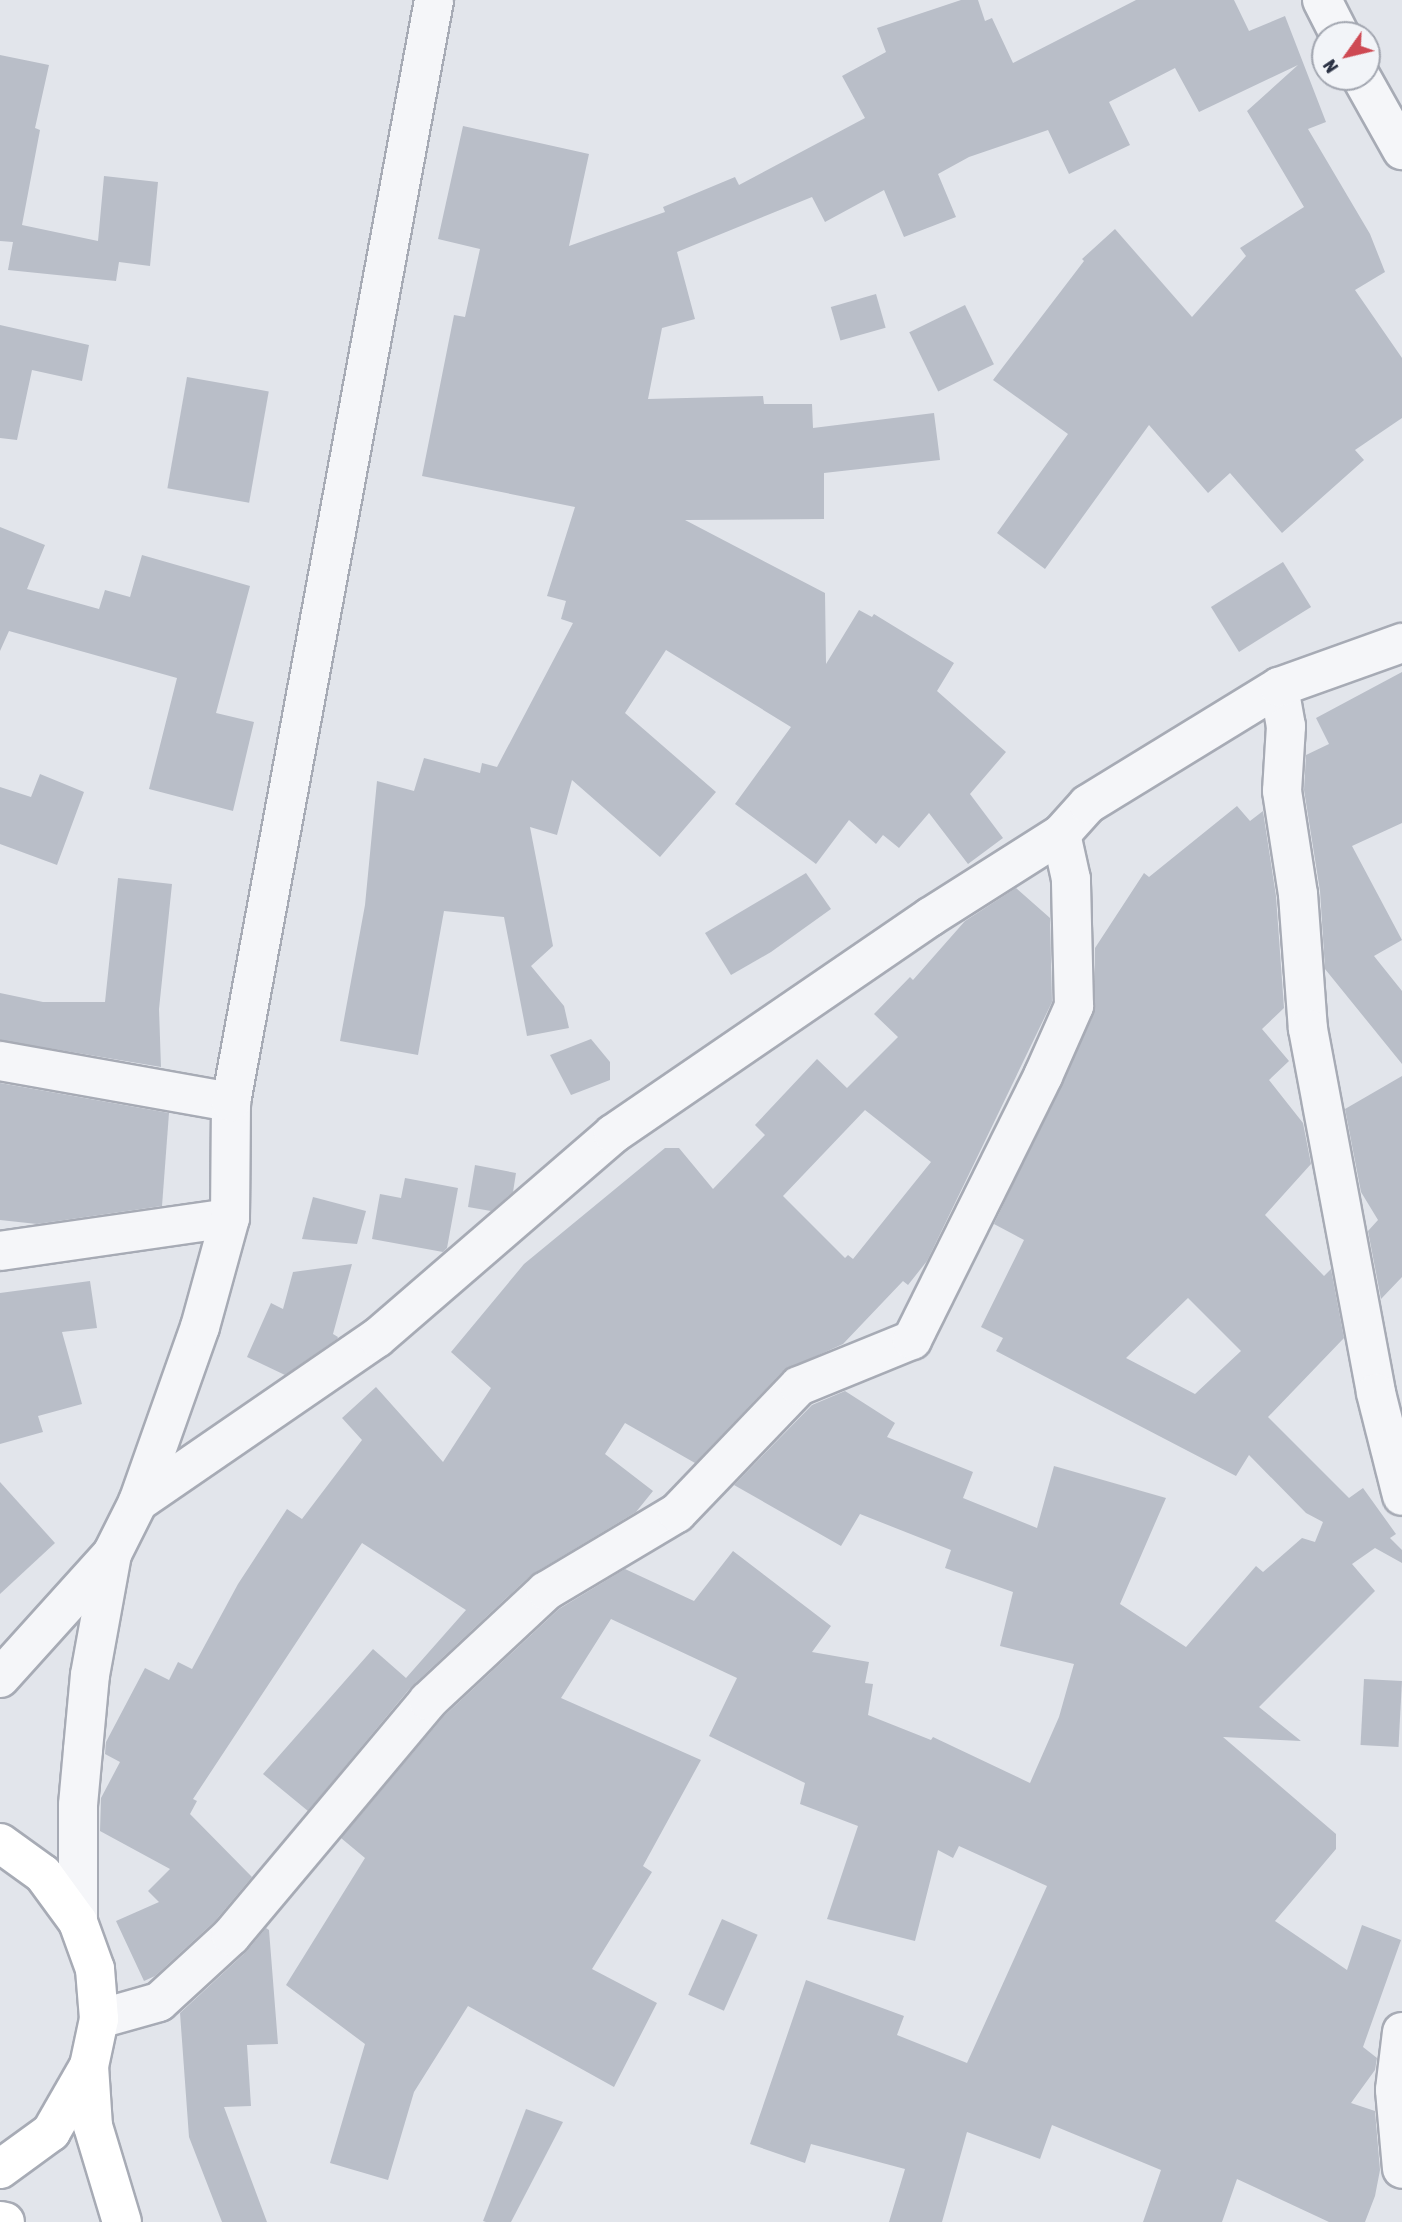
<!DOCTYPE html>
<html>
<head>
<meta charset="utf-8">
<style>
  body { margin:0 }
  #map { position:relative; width:1402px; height:2222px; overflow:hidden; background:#e2e5eb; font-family:"Asap Condensed",sans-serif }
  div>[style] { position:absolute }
  .building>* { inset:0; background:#b9bec8; transform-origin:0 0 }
  .roads { filter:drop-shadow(2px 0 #a7abb5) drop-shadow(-2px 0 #a7abb5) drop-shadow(0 2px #a7abb5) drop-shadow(0 -2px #a7abb5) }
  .street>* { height:38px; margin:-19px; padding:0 19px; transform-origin:19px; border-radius:19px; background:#f5f6f9 }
  .primary>* { height:38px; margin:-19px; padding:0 19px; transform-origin:19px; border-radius:19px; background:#fff }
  span { translate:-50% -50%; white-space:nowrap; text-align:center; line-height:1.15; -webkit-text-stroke:6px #f2f4f8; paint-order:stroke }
  .north { position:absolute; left:1311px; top:21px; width:70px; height:70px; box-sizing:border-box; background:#f2f4f8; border:2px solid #a2a6b0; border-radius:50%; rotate:236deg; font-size:19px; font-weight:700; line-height:28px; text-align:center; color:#2a3143 }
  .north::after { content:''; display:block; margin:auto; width:24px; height:32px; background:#ce4953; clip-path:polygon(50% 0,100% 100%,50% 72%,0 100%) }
</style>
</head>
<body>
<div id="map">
  <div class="building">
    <i style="clip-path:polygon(961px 0,978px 0,985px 21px,992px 18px,1013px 63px,1136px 0,1234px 0,1249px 31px,1285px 16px,1326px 122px,1308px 129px,1370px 234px,1385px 272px,1355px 290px,1402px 358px,1402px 418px,1355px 450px,1364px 460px,1282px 533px,1230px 473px,1208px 493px,1149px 425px,1045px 569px,997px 533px,1068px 434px,993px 380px,1084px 261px,1082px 259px,1115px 229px,1192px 317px,1246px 256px,1240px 248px,1304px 207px,1247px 111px,1298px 65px,1199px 112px,1175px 68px,1109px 102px,1130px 145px,1069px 174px,1048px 130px,969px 157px,938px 174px,956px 217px,904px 237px,884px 190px,825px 222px,812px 197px,677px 252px,695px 319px,662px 328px,648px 399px,763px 396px,764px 404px,812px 404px,813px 428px,934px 413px,940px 460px,824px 473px,824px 519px,685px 520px,825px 593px,826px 664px,859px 610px,872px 617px,874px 614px,954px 663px,937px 691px,1006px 752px,970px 794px,1003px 838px,968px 864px,929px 813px,899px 848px,883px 835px,876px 844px,849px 820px,816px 864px,735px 804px,791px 727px,666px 650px,625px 713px,716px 792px,660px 857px,572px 780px,557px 835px,530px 827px,553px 946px,531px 966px,564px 1006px,569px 1028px,527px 1036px,504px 917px,444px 911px,418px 1055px,340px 1041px,365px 905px,377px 781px,414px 791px,424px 758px,480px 773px,482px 763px,497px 767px,573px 623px,561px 619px,566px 601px,547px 596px,575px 507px,422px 476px,454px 315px,465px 317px,480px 249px,438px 239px,463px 126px,589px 154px,569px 246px,665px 212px,663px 207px,735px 177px,739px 185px,865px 118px,842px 76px,886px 52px,877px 28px)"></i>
    <i style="clip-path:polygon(0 55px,49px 65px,35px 128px,40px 130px,22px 225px,98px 241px,104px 176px,158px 182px,150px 266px,119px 262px,116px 281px,8px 270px,13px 242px,0 241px)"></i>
    <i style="left:876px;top:294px;width:35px;height:47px;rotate:74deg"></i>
    <i style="left:965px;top:305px;width:66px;height:62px;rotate:64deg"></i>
    <i style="clip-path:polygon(0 325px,89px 345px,82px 381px,32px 370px,17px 440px,0 438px)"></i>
    <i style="left:187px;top:377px;width:83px;height:113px;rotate:10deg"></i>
    <i style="clip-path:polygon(0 527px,45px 545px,27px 589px,99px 609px,105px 590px,130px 597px,142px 555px,250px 586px,216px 713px,254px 722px,233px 811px,149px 789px,177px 678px,9px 631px,0 651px)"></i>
    <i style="left:1283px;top:562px;width:53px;height:85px;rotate:58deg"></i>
    <i style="clip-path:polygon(1402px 672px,1402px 823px,1352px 846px,1402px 940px,1374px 956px,1402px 991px,1402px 1064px,1325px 969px,1320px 891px,1304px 790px,1306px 755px,1329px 744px,1316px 718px)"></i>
    <i style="clip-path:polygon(40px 774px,84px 792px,57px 865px,0 844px,0 787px,31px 797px)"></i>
    <i style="clip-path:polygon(evenodd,1237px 806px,1250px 821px,1263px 811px,1276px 896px,1284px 1008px,1262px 1029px,1289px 1061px,1269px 1080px,1303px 1123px,1311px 1164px,1265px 1215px,1324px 1276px,1331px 1269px,1344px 1338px,1268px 1417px,1349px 1498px,1363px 1488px,1396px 1534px,1390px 1538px,1402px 1550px,1402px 1563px,1375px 1548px,1352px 1564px,1375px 1591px,1259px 1707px,1301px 1741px,1223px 1737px,1336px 1834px,1336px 1849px,1275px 1921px,1347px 1970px,1362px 1925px,1401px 1940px,1363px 2047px,1377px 2058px,1375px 2070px,1351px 2103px,1375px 2111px,1380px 2170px,1375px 2196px,1365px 2222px,1329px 2222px,1237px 2179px,1222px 2222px,1143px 2222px,1161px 2170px,1052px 2125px,1040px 2159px,967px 2132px,942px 2222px,889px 2222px,905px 2169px,811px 2144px,805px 2163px,750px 2144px,806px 1980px,904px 2016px,897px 2035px,967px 2063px,1047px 1886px,959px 1846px,953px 1858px,938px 1850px,915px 1941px,827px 1919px,858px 1826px,800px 1804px,805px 1783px,709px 1736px,737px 1678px,611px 1619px,561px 1698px,701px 1760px,643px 1866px,652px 1872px,592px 1969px,657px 2003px,614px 2087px,468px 2006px,414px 2092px,388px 2180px,330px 2163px,365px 2044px,286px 1985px,365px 1858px,341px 1838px,444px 1716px,559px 1609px,625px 1569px,694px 1601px,733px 1551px,831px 1626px,812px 1652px,869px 1662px,865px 1683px,873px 1684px,868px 1715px,931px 1740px,933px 1737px,1030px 1783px,1059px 1717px,1074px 1664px,1000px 1646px,1013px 1592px,945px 1568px,951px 1550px,860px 1514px,841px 1546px,734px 1485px,812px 1405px,845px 1391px,895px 1423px,887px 1437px,973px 1472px,963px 1498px,1037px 1528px,1054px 1466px,1166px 1498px,1120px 1604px,1186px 1647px,1256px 1566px,1263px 1572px,1302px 1538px,1315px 1542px,1323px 1522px,1306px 1513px,1249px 1455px,1236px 1476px,996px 1351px,1003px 1338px,981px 1327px,1024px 1240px,994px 1224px,1094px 1014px,1095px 948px,1144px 873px,1149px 877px,1237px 806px,1188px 1298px,1241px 1351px,1195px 1394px,1126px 1358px,1188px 1298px)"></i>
    <i style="clip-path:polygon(806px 873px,831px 909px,771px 952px,731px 975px,705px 933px)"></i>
    <i style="clip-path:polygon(118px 878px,172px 884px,159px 1009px,161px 1067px,0 1040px,0 993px,43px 1002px,105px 1002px)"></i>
    <i style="clip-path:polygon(evenodd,1016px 888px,1050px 918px,1052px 1002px,927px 1261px,908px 1285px,903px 1281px,843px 1344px,783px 1371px,695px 1463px,625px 1423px,605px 1454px,653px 1491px,636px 1512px,531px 1575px,411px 1687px,308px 1811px,263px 1774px,373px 1649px,406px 1678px,466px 1610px,362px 1543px,193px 1799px,197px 1801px,190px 1814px,252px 1877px,215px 1921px,155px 1976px,144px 1981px,116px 1921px,159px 1902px,148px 1891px,170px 1869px,100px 1831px,101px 1798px,120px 1762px,105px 1754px,106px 1742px,145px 1668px,169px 1680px,178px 1662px,192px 1669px,238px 1584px,287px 1509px,302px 1519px,362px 1440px,342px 1418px,376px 1387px,443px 1462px,491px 1388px,451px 1352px,524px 1264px,665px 1148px,679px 1148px,713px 1189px,765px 1135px,755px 1125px,817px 1059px,847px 1088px,898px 1037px,874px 1014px,910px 977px,913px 980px,965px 921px,1016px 888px,865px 1110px,931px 1162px,853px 1259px,848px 1255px,845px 1258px,783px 1196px,865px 1110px)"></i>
    <i style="clip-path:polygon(591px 1039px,610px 1062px,610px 1080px,571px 1095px,550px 1055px)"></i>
    <i style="clip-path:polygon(1402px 1076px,1402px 1277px,1381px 1299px,1368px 1231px,1378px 1220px,1361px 1192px,1345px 1109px)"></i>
    <i style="clip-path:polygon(0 1083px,169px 1113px,162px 1206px,37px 1224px,0 1220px)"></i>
    <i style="clip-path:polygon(475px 1165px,516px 1173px,513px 1192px,491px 1211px,468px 1207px)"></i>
    <i style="clip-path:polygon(405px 1178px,458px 1188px,447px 1248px,443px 1252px,372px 1239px,380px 1194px,401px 1198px)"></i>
    <i style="clip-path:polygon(313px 1197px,366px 1211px,357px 1244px,302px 1239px)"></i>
    <i style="clip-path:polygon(352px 1264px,333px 1334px,338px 1337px,337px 1339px,285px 1375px,247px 1357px,271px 1303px,283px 1309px,293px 1272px)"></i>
    <i style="clip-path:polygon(90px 1281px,97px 1328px,62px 1332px,82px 1404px,38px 1416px,43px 1432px,0 1444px,0 1293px)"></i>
    <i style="clip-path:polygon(0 1482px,55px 1543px,0 1594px)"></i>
    <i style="left:1364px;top:1679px;width:38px;height:66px;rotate:3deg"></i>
    <i style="left:722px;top:1919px;width:39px;height:83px;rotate:24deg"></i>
    <i style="clip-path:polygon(266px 1928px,269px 1930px,278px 2044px,247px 2045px,251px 2106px,224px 2107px,267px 2222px,222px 2222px,189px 2137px,180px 2013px,246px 1952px)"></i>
    <i style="clip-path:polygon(526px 2109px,563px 2122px,511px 2222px,486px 2222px,483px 2221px)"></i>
  </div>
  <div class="roads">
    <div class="street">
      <i style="left:1322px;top:0;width:39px;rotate:63deg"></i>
      <i style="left:1361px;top:77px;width:84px;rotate:60.7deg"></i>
      <i style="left:1279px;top:687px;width:40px;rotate:80deg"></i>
      <i style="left:1286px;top:726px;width:65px;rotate:93.5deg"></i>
      <i style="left:1282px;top:791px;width:104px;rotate:81.2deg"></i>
      <i style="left:1298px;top:894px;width:135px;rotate:85.8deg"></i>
      <i style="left:1308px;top:1029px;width:370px;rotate:79.4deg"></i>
      <i style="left:1376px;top:1393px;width:106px;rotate:75.8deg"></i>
      <i style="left:0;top:1061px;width:235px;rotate:10.1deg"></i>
      <i style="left:0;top:1251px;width:232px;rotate:-8.2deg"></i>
      <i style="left:138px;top:1502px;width:290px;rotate:-34.5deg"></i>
      <i style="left:377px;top:1338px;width:312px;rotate:-40.8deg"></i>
      <i style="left:613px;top:1134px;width:384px;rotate:-34.4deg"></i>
      <i style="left:930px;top:917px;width:155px;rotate:-32.4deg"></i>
      <i style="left:1061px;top:834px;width:40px;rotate:-48deg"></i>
      <i style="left:1088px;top:804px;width:224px;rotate:-31.5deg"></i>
      <i style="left:1279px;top:687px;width:131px;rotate:-19.7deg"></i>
      <i style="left:0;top:1678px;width:167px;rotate:-47.9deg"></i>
      <i style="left:112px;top:1554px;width:58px;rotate:-63.4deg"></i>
      <i style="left:138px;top:1502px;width:186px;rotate:-70.5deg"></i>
      <i style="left:200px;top:1327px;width:113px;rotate:-74.6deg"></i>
      <i style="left:230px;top:1218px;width:116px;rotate:-89.5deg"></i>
      <i style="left:231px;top:1102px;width:1121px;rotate:-79.56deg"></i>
      <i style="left:78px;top:1922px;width:117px;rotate:-90deg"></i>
      <i style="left:78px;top:1805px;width:55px;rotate:-84.8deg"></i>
      <i style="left:83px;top:1750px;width:75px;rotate:-84.7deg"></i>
      <i style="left:90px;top:1675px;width:123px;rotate:-79.7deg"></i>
      <i style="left:99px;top:2019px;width:62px;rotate:-15.8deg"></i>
      <i style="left:159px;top:2002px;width:98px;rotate:-42.5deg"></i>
      <i style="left:231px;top:1936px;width:307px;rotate:-50deg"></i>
      <i style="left:428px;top:1701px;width:161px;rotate:-43deg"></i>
      <i style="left:546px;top:1591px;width:152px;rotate:-30.8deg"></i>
      <i style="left:677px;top:1513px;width:176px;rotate:-46.2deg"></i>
      <i style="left:799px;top:1386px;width:122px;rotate:-22.2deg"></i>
      <i style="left:912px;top:1340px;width:295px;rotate:-63.6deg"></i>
      <i style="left:1043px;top:1076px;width:77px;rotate:-66.1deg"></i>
      <i style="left:1074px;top:1006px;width:127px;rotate:-91.4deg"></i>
      <i style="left:1071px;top:879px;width:46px;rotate:-102.5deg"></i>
      <i style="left:1402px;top:2032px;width:58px;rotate:96.9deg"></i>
      <i style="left:1395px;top:2090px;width:79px;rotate:84.9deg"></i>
    </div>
    <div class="primary">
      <i style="left:0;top:1843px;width:53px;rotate:35.8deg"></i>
      <i style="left:43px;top:1874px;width:59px;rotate:53.9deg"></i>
      <i style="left:78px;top:1922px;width:50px;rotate:70.1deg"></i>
      <i style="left:95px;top:1969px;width:50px;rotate:85.4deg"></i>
      <i style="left:99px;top:2019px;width:48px;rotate:102deg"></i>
      <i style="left:89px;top:2066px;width:76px;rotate:119.9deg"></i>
      <i style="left:51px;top:2132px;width:63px;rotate:144deg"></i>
      <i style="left:89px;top:2066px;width:60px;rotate:86.2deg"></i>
      <i style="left:93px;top:2126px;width:100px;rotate:73.2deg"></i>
      <i style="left:0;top:2221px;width:5px;rotate:11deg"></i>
    </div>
  </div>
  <div class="north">N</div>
</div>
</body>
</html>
